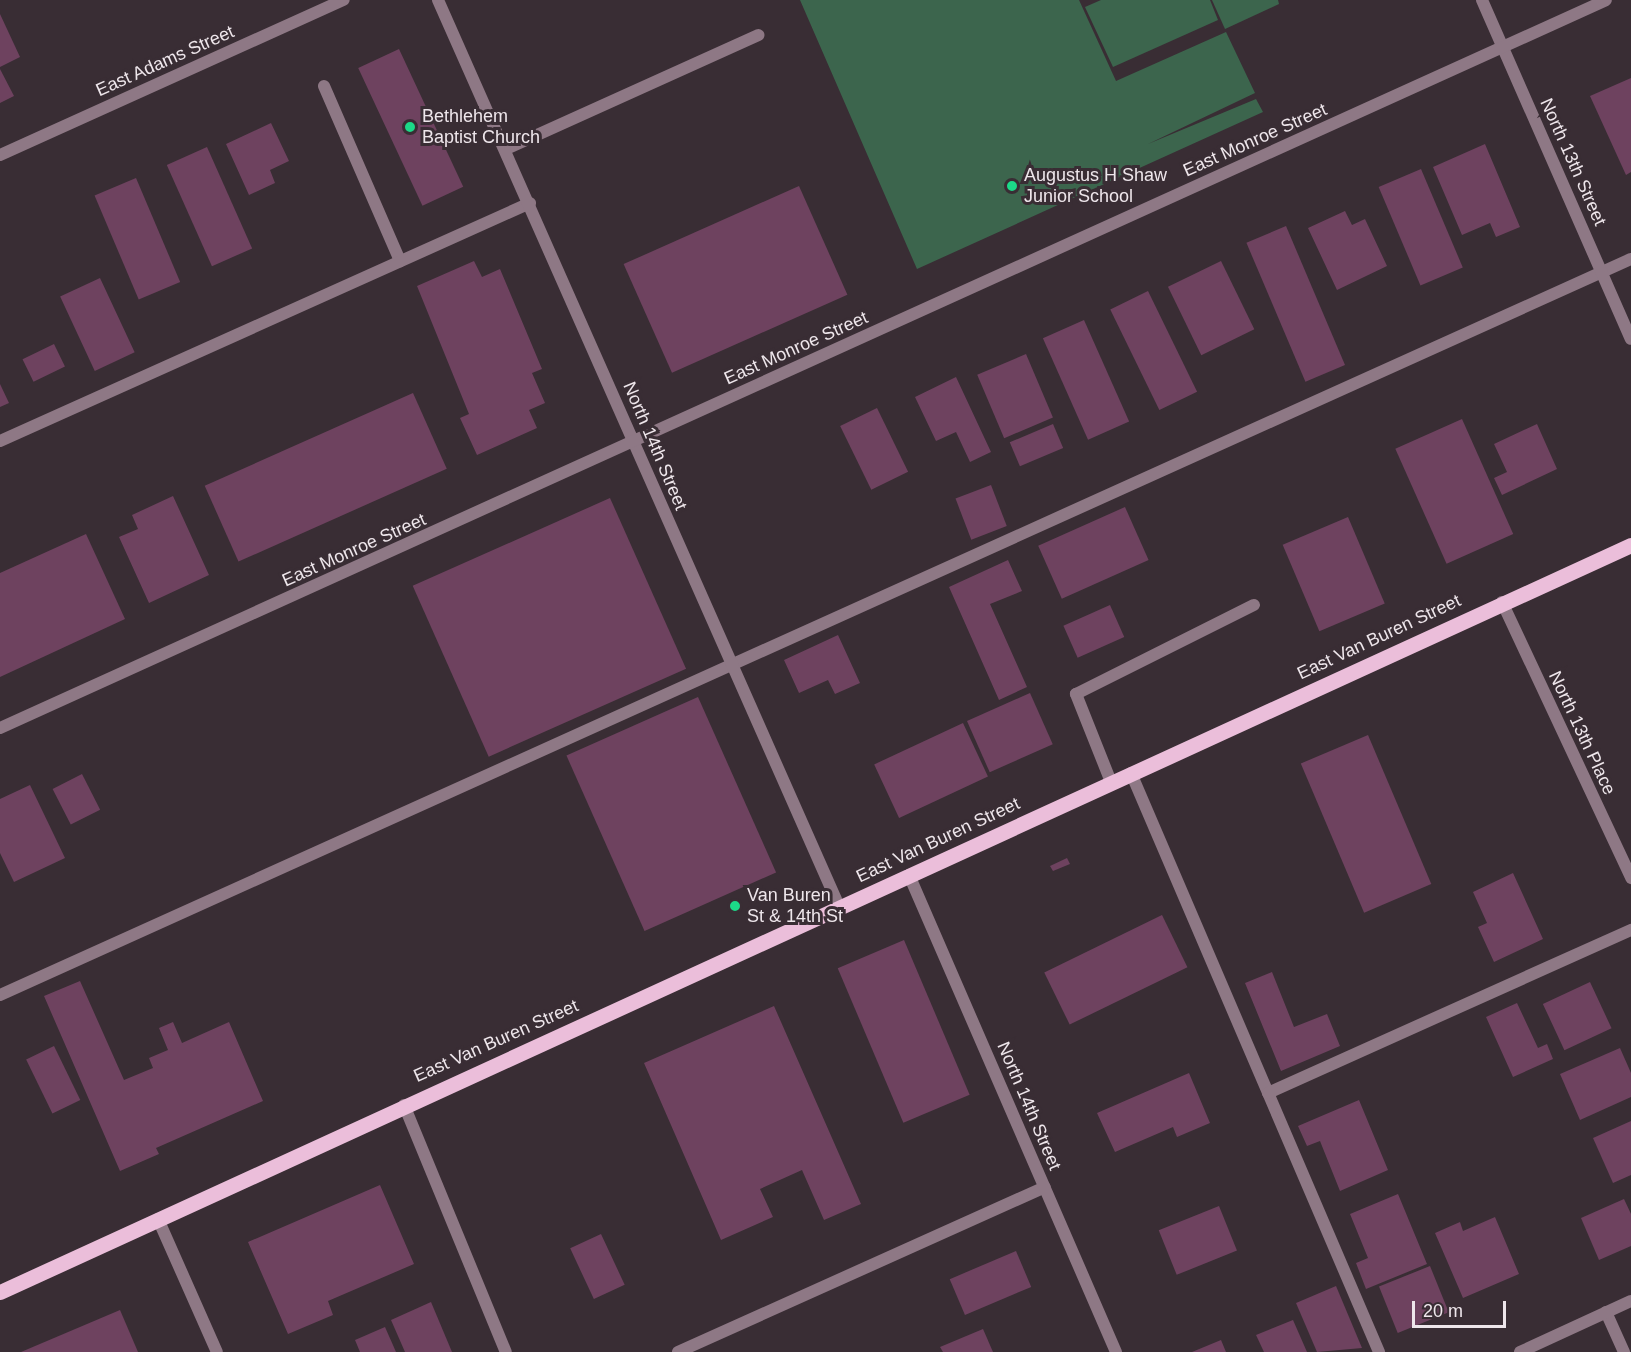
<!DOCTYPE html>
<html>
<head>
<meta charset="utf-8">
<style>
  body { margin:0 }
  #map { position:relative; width:1631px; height:1352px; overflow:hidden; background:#392d34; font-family:Arial,sans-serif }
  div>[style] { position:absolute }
  .green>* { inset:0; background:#3c654d }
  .building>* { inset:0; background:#6e425f; transform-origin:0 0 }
  .lane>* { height:12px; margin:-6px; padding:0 6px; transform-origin:6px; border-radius:6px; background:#8e7885 }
  .street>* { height:12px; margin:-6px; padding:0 6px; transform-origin:6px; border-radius:6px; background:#8e7885 }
  .primary>* { height:15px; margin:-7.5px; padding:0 7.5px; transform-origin:7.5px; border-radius:7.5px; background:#ebbeda }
  .dots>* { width:16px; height:16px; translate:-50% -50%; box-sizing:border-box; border:3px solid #392d34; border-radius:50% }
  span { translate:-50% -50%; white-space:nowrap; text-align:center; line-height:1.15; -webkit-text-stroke:6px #392d34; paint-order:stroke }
  .street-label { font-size:18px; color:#eee6eb }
  .poi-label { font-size:18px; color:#eee6eb }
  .left { translate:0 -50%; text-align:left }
  .scale { position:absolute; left:1412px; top:1301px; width:94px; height:27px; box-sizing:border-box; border:3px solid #eee6eb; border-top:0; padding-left:8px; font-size:18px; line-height:21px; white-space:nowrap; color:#eee6eb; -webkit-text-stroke:4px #392d34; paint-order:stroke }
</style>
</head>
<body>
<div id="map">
  <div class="green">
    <i style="clip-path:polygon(800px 0,1079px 0,1116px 81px,1226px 32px,1255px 93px,1148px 144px,1256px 99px,1263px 112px,917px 269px)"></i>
    <i style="clip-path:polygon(1101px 0,1210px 0,1218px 20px,1113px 67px,1085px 7px)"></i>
    <i style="clip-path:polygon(1212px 0,1278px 0,1279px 4px,1225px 29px)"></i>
  </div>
  <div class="building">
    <i style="clip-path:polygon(0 14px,20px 57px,0 67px)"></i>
    <i style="left:399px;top:49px;width:152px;height:45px;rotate:65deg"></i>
    <i style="clip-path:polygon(0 69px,14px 96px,0 103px)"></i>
    <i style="clip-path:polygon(1631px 78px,1631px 172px,1626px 175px,1590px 96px)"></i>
    <i style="clip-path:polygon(271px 123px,289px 161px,270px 170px,275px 183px,249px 195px,226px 144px)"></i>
    <i style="clip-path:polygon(1485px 144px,1520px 227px,1496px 237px,1490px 223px,1462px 235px,1433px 167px)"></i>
    <i style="left:207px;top:147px;width:111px;height:44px;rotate:66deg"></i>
    <i style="left:1421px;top:169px;width:107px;height:46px;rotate:67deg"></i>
    <i style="left:136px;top:178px;width:113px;height:45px;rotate:67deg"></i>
    <i style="left:799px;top:186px;width:119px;height:192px;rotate:66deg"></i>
    <i style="clip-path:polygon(1345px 211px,1352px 225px,1365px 219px,1387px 266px,1337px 290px,1308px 228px)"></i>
    <i style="left:1286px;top:226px;width:151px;height:43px;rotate:67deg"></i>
    <i style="clip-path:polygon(474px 261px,482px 277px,500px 269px,542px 369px,532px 373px,545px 403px,529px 410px,537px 428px,477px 455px,460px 418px,469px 414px,417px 286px)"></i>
    <i style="left:1221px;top:261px;width:76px;height:59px;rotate:64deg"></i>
    <i style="left:100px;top:278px;width:82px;height:44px;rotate:65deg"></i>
    <i style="left:1148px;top:291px;width:112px;height:42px;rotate:64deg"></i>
    <i style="left:1084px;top:320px;width:111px;height:45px;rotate:66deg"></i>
    <i style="left:54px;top:344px;width:25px;height:35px;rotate:64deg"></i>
    <i style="left:1026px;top:354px;width:69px;height:53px;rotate:67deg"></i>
    <i style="clip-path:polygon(956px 377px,991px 452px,970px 462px,956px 432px,936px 441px,915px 397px)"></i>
    <i style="clip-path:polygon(0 384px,9px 403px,0 407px)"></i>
    <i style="left:413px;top:393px;width:83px;height:228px;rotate:66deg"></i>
    <i style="left:877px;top:408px;width:71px;height:41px;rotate:64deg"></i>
    <i style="left:1462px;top:419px;width:126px;height:73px;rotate:66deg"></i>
    <i style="left:1053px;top:424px;width:26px;height:47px;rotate:67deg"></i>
    <i style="clip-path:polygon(1537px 424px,1557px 469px,1502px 495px,1494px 478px,1507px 472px,1494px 444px)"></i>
    <i style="left:991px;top:485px;width:44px;height:38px;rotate:69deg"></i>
    <i style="clip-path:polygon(173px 496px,209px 575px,149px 603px,119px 537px,138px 529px,132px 515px)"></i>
    <i style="left:610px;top:498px;width:187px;height:216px;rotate:66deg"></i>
    <i style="left:1125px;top:507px;width:58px;height:95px;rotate:66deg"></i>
    <i style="left:1348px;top:517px;width:94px;height:71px;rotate:67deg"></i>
    <i style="clip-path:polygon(86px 534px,125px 619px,0 677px,0 573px)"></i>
    <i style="clip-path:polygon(1008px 560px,1022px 591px,990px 604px,1027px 687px,999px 700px,949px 587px)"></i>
    <i style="left:1110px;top:605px;width:35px;height:51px;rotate:66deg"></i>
    <i style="clip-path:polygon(838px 635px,860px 683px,835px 694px,828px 680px,799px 693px,784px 660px)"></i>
    <i style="left:1030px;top:693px;width:56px;height:69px;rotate:66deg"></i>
    <i style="left:698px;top:697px;width:192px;height:144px;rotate:66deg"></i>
    <i style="left:963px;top:723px;width:59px;height:98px;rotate:65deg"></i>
    <i style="left:1368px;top:735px;width:162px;height:73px;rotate:67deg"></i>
    <i style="left:82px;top:774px;width:40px;height:33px;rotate:63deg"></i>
    <i style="clip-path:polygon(30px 785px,65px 858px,14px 882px,0 853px,0 799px)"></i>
    <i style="clip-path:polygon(1067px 858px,1070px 864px,1053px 871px,1050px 866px)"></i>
    <i style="clip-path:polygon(1513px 873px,1543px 939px,1494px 962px,1478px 927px,1487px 923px,1473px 892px)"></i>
    <i style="left:1162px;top:915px;width:58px;height:131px;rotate:64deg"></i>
    <i style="left:904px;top:940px;width:168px;height:72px;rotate:67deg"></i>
    <i style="clip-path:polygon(1272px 972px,1294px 1027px,1327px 1014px,1340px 1046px,1281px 1071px,1245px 983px)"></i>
    <i style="clip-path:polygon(80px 981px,124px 1080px,153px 1068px,149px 1058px,168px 1050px,159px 1028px,173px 1022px,182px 1043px,229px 1022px,263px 1101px,156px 1148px,159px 1154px,120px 1171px,44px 996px)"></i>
    <i style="left:1590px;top:982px;width:51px;height:52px;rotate:65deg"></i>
    <i style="clip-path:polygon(1517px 1003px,1538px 1048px,1547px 1044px,1553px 1059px,1513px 1077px,1486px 1017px)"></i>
    <i style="clip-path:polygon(774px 1006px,861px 1204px,824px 1220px,802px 1170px,760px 1189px,773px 1217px,721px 1240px,644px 1063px)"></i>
    <i style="left:54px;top:1046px;width:60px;height:31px;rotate:64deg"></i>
    <i style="clip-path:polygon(1620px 1048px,1631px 1073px,1631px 1097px,1580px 1120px,1560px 1074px)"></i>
    <i style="clip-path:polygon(1189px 1073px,1210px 1123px,1177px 1137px,1173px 1127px,1115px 1152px,1097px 1113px)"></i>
    <i style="clip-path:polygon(1359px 1100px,1388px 1170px,1340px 1191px,1320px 1141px,1307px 1146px,1298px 1126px)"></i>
    <i style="clip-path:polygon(1631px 1121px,1631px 1175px,1613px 1183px,1593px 1138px)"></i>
    <i style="clip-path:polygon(380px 1185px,414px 1264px,328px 1301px,333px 1315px,288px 1334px,248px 1242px)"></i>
    <i style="clip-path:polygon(1398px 1194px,1427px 1264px,1366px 1289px,1356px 1263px,1368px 1258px,1350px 1214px)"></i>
    <i style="clip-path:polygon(1624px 1199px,1631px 1214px,1631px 1246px,1599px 1260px,1581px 1218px)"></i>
    <i style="left:1219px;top:1206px;width:48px;height:65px;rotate:68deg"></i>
    <i style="clip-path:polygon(1495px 1217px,1519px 1274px,1463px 1298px,1435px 1233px,1460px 1222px,1463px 1231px)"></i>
    <i style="left:601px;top:1234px;width:56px;height:34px;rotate:65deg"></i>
    <i style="left:1016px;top:1251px;width:39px;height:72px;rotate:67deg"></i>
    <i style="left:1430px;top:1266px;width:50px;height:55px;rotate:68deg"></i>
    <i style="clip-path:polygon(1336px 1286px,1362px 1348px,1317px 1352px,1296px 1303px)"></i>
    <i style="clip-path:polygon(431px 1302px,452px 1352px,405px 1352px,391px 1320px)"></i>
    <i style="clip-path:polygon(120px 1310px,138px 1352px,21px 1352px)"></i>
    <i style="clip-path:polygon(1293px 1320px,1307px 1352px,1264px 1352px,1256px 1335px)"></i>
    <i style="clip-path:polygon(385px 1327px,396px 1352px,360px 1352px,355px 1340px)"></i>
    <i style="clip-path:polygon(983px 1329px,993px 1352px,943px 1352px,940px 1347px)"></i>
    <i style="clip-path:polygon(1221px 1340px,1226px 1352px,1192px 1352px)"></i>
  </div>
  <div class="lane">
    <i style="left:324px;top:86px;width:191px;rotate:66.5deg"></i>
    <i style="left:506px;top:149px;width:277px;rotate:-24.3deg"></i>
    <i style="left:0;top:441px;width:581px;rotate:-24.18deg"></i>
    <i style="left:1131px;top:773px;width:630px;rotate:66.81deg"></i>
    <i style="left:1111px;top:782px;width:95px;rotate:-111.7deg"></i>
    <i style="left:1076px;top:694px;width:199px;rotate:-26.6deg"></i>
    <i style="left:0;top:995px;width:1789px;rotate:-24.29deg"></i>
    <i style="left:1268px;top:1093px;width:398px;rotate:-24.2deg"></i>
    <i style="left:404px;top:1105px;width:267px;rotate:67.6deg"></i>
    <i style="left:158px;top:1219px;width:145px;rotate:66.1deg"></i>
    <i style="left:1606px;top:1312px;width:44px;rotate:65.8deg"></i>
    <i style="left:678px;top:1352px;width:402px;rotate:-24.2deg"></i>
  </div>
  <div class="street">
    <i style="left:438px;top:0;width:991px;rotate:66.13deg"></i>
    <i style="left:1482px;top:0;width:370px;rotate:66.3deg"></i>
    <i style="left:0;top:155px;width:377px;rotate:-24.3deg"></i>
    <i style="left:1502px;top:602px;width:305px;rotate:64.9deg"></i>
    <i style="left:0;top:728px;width:1763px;rotate:-24.38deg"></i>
    <i style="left:909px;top:875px;width:520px;rotate:66.54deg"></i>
    <i style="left:1520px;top:1352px;width:122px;rotate:-24.7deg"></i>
  </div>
  <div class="primary">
    <i style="left:0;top:1292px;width:1794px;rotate:-24.61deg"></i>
  </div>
  <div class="dots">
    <i style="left:410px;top:127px;background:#1cd988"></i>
    <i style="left:1012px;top:186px;background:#1cd988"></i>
    <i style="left:735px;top:906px;background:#1cd988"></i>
  </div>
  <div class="street-label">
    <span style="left:165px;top:61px;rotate:-24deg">East Adams Street</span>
    <span style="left:1255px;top:140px;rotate:-24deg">East Monroe Street</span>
    <span style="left:1573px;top:162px;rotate:66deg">North 13th Street</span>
    <span style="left:796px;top:348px;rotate:-24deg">East Monroe Street</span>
    <span style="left:655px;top:446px;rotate:67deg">North 14th Street</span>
    <span style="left:354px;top:550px;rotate:-24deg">East Monroe Street</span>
    <span style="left:1379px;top:637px;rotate:-25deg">East Van Buren Street</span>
    <span style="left:1582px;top:733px;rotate:65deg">North 13th Place</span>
    <span style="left:938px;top:840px;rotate:-25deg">East Van Buren Street</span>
    <span style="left:496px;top:1041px;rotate:-24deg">East Van Buren Street</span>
    <span style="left:1029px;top:1106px;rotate:67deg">North 14th Street</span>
  </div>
  <div class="poi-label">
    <span class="left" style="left:422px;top:127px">Bethlehem<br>Baptist Church</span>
    <span class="left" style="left:1024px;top:186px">Augustus H Shaw<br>Junior School</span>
    <span class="left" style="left:747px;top:906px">Van Buren<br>St &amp; 14th St</span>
  </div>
  <div class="scale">20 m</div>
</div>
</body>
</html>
